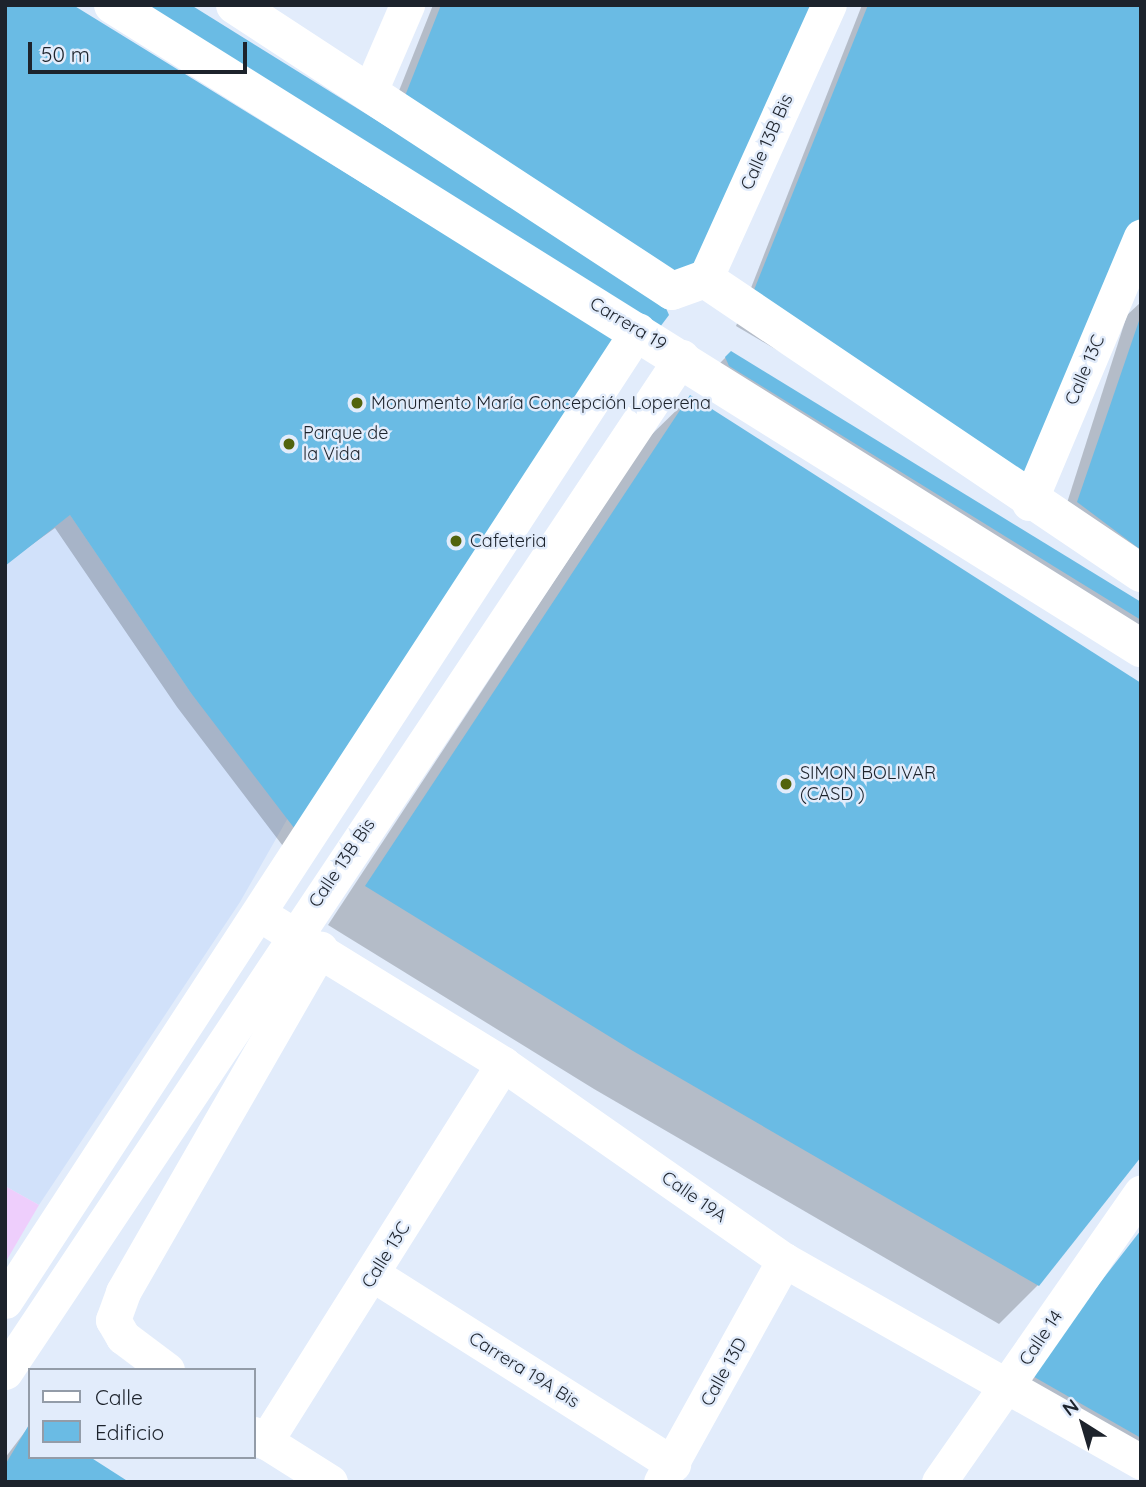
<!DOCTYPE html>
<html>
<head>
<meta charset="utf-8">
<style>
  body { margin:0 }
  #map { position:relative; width:1146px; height:1487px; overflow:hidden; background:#e2ecfb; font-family:Quicksand,sans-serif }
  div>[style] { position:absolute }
  .built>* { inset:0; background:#d1e1fa }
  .green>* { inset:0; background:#eecefc }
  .shadow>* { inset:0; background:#0003 }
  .building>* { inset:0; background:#6abbe4 }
  .minor>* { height:35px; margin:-17.5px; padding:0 17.5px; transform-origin:17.5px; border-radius:17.5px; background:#fff }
  .trunk>* { height:38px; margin:-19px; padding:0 19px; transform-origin:19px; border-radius:19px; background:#fff }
  .dots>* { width:19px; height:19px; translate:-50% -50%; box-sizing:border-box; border:4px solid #e2ecfb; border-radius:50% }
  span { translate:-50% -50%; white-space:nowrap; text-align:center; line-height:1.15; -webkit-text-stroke:5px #e2ecfb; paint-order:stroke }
  .street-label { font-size:18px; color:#1d232c }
  .poi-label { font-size:18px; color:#1d232c }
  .left { translate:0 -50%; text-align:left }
  .frame { position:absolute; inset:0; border:7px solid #1d232c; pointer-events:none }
  .legend { position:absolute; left:28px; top:1368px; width:228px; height:91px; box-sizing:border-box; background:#e2ecfb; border:2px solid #939ca8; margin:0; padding:9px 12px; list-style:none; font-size:21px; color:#1d232c }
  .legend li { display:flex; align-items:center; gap:14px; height:35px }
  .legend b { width:35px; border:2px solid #939ca8 }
  .north { position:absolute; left:1048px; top:1389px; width:70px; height:70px; -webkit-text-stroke:5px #e2ecfb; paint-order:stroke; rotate:323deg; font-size:19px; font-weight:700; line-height:28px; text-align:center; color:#1d232c }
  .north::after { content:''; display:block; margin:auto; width:24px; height:32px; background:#1d232c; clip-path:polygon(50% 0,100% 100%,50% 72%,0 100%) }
  .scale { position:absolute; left:28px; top:42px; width:219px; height:32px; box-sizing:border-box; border:4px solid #1d232c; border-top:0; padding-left:9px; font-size:21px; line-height:24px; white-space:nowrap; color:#1d232c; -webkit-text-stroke:5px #e2ecfb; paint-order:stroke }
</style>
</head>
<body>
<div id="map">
  <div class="built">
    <i style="clip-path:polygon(70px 515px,191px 693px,293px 809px,240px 902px,39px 1205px,5px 1186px,5px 564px)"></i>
  </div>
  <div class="green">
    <i style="clip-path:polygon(5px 1186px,39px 1205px,5px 1263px)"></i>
  </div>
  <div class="shadow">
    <i style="clip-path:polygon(5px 5px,628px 354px,289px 854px,177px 707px,55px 528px,5px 564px)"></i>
    <i style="clip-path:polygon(433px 5px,810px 5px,389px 116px)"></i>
    <i style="clip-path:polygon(862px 5px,1141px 5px,1029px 498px,736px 326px)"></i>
    <i style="clip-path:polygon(1141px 302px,1141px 584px,1059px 528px,1127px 315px)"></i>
    <i style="clip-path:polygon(728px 355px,1141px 606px,1141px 642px,714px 369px)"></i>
    <i style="clip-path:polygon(688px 399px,1038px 1285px,999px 1324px,594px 1089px,328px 925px,649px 437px)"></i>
    <i style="clip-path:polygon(1141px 1234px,1141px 1460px,1017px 1389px)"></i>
    <i style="clip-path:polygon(30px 1425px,30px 1457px,5px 1482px,5px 1458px)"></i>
  </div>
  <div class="building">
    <i style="clip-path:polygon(5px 5px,73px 5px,623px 344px,304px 841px,191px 693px,70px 515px,5px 566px)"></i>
    <i style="clip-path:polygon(147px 5px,191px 5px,661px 297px,669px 315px,660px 327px)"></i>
    <i style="clip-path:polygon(441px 5px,813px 5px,698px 287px,403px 101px)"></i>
    <i style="clip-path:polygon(868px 5px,1141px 5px,1141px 235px,1045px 485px,748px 305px)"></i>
    <i style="clip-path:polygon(1141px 315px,1141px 550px,1077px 502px)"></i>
    <i style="clip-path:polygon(731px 351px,1141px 602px,1141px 620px,729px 366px,725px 357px)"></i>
    <i style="clip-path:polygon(690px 395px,1141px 683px,1141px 1157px,1039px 1286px,633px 1051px,365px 886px)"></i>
    <i style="clip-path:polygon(1141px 1230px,1141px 1438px,1029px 1374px)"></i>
    <i style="clip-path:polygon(30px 1423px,30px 1457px,90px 1457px,129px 1482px,5px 1482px,5px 1465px)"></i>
  </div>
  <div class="minor">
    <i style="left:370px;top:91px;width:94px;rotate:-66.7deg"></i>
    <i style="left:705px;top:279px;width:301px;rotate:-65.7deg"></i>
    <i style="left:1029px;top:503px;width:289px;rotate:-67.2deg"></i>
    <i style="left:274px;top:923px;width:269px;rotate:31.6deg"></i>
    <i style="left:503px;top:1064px;width:343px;rotate:34.9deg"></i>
    <i style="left:784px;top:1260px;width:410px;rotate:29.5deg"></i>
    <i style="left:374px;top:1275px;width:354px;rotate:32.3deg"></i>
    <i style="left:5px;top:1301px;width:1159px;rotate:-56.9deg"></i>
    <i style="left:167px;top:1370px;width:55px;rotate:-143.1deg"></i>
    <i style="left:123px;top:1337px;width:20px;rotate:-120deg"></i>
    <i style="left:113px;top:1320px;width:30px;rotate:-70deg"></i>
    <i style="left:123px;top:1292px;width:396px;rotate:-60.1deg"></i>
    <i style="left:5px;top:1372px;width:1220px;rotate:-56.3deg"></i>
    <i style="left:254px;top:1434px;width:90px;rotate:32.3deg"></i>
    <i style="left:265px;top:1442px;width:447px;rotate:-57.8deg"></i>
    <i style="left:661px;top:1482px;width:254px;rotate:-61deg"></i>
    <i style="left:939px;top:1482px;width:353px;rotate:-55.1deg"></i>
  </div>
  <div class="trunk">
    <i style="left:113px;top:5px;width:1213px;rotate:32.03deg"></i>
    <i style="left:235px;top:5px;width:522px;rotate:33.2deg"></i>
    <i style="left:672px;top:291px;width:35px;rotate:-20deg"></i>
    <i style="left:705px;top:279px;width:526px;rotate:33.99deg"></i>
  </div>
  <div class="dots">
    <i style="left:357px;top:403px;background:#52640d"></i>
    <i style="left:289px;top:444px;background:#52640d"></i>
    <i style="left:456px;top:541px;background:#52640d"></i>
    <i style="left:786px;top:784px;background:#52640d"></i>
  </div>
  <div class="street-label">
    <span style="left:767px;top:142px;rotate:-66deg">Calle 13B Bis</span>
    <span style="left:628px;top:324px;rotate:31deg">Carrera 19</span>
    <span style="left:1085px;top:370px;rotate:-67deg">Calle 13C</span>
    <span style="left:342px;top:863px;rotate:-56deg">Calle 13B Bis</span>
    <span style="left:694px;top:1197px;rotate:35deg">Calle 19A</span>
    <span style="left:386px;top:1255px;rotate:-58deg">Calle 13C</span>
    <span style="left:1041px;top:1338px;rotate:-56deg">Calle 14</span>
    <span style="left:524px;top:1370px;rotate:32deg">Carrera 19A Bis</span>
    <span style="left:724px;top:1372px;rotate:-61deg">Calle 13D</span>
  </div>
  <div class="poi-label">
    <span class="left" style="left:371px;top:403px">Monumento María Concepción Loperena</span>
    <span class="left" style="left:303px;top:444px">Parque de<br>la Vida</span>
    <span class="left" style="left:470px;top:541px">Cafeteria</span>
    <span class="left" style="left:800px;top:784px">SIMON BOLIVAR<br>(CASD )</span>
  </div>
  <div class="frame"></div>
  <ul class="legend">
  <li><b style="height:9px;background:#fff"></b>Calle</li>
  <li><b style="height:19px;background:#6abbe4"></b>Edificio</li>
  </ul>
  <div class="north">N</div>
  <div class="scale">50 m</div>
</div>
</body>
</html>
